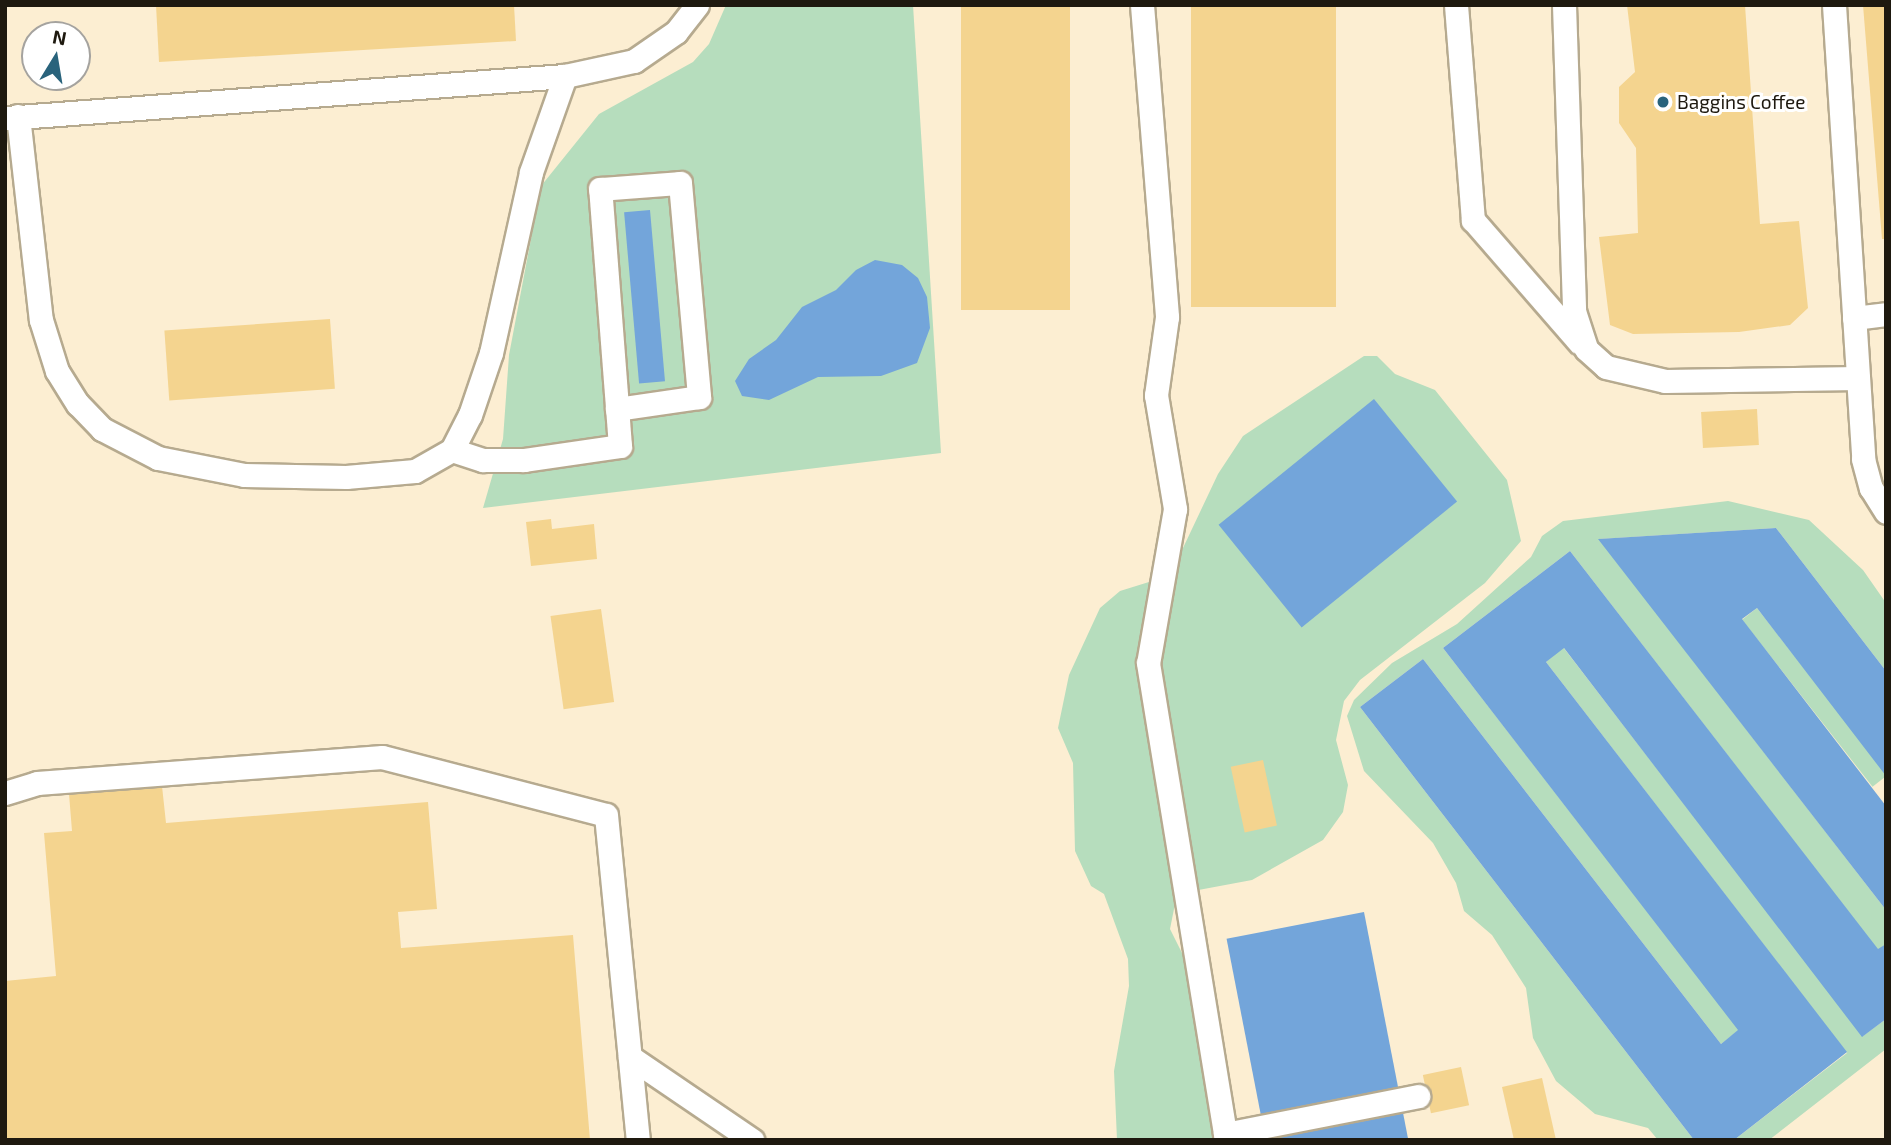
<!DOCTYPE html>
<html>
<head>
<meta charset="utf-8">
<style>
  body { margin:0 }
  #map { position:relative; width:1891px; height:1145px; overflow:hidden; background:#fceed2; font-family:"Exo 2",sans-serif }
  div>[style] { position:absolute }
  .green>* { inset:0; background:#b6ddbd; transform-origin:0 0 }
  .water>* { inset:0; background:#73a5da; transform-origin:0 0 }
  .building>* { inset:0; background:#f4d48f; transform-origin:0 0 }
  .roads { filter:drop-shadow(2px 0 #b6aa8f) drop-shadow(-2px 0 #b6aa8f) drop-shadow(0 2px #b6aa8f) drop-shadow(0 -2px #b6aa8f) }
  .lane>* { height:23px; margin:-11.5px; padding:0 11.5px; transform-origin:11.5px; border-radius:11.5px; background:#fff }
  .dots>* { width:19px; height:19px; translate:-50% -50%; box-sizing:border-box; border:4px solid #fff; border-radius:50% }
  span { translate:-50% -50%; white-space:nowrap; text-align:center; line-height:1.15; -webkit-text-stroke:6px #fff; paint-order:stroke }
  .poi-label { font-size:19px; color:#1e190f }
  .left { translate:0 -50%; text-align:left }
  .frame { position:absolute; inset:0; border:7px solid #1e190f; pointer-events:none }
  .north { position:absolute; left:21px; top:21px; width:70px; height:70px; box-sizing:border-box; background:#fff; border:2px solid #a5a39f; border-radius:50%; rotate:11deg; font-size:19px; font-weight:700; line-height:28px; text-align:center; color:#1e190f }
  .north::after { content:''; display:block; margin:auto; width:24px; height:32px; background:#29637c; clip-path:polygon(50% 0,100% 100%,50% 72%,0 100%) }
</style>
</head>
<body>
<div id="map">
  <div class="green">
    <i style="clip-path:polygon(726px 5px,913px 5px,941px 453px,483px 508px,503px 439px,509px 355px,541px 186px,599px 114px,693px 62px,709px 44px)"></i>
    <i style="clip-path:polygon(1364px 356px,1377px 356px,1395px 374px,1435px 390px,1507px 480px,1521px 541px,1485px 583px,1360px 680px,1344px 701px,1336px 740px,1348px 785px,1343px 812px,1323px 840px,1252px 880px,1177px 894px,1170px 929px,1187px 963px,1234px 1140px,1117px 1140px,1114px 1071px,1129px 986px,1128px 959px,1104px 894px,1091px 886px,1075px 851px,1073px 763px,1058px 728px,1069px 675px,1100px 608px,1120px 591px,1165px 577px,1174px 567px,1218px 474px,1243px 436px)"></i>
    <i style="clip-path:polygon(1728px 501px,1809px 520px,1863px 570px,1886px 603px,1886px 671px,1776px 528px,1599px 539px,1886px 910px,1886px 944px,1878px 950px,1570px 551px,1443px 648px,1739px 1030px,1721px 1044px,1423px 659px,1360px 707px,1694px 1140px,1658px 1140px,1648px 1128px,1595px 1114px,1556px 1081px,1533px 1038px,1526px 988px,1492px 935px,1464px 911px,1456px 883px,1433px 843px,1364px 771px,1347px 716px,1354px 700px,1392px 663px,1457px 624px,1531px 557px,1542px 536px,1563px 521px)"></i>
    <i style="left:1757px;top:608px;width:212px;height:19px;rotate:52deg"></i>
    <i style="clip-path:polygon(1563px 647px,1863px 1036px,1886px 1019px,1886px 1049px,1769px 1140px,1734px 1140px,1847px 1053px,1546px 662px)"></i>
  </div>
  <div class="water">
    <i style="left:650px;top:210px;width:172px;height:26px;rotate:85deg"></i>
    <i style="clip-path:polygon(875px 260px,902px 265px,918px 278px,927px 297px,930px 328px,917px 363px,881px 376px,818px 377px,769px 400px,742px 396px,735px 381px,749px 359px,776px 340px,802px 307px,836px 290px,856px 270px)"></i>
    <i style="left:1374px;top:399px;width:132px;height:200px;rotate:51deg"></i>
    <i style="clip-path:polygon(1776px 528px,1886px 671px,1886px 776px,1757px 608px,1742px 619px,1886px 806px,1886px 910px,1598px 539px)"></i>
    <i style="clip-path:polygon(1570px 551px,1878px 949px,1886px 944px,1886px 1019px,1862px 1037px,1564px 648px,1546px 662px,1847px 1052px,1734px 1140px,1694px 1140px,1360px 707px,1423px 659px,1721px 1044px,1738px 1030px,1443px 648px)"></i>
    <i style="left:1364px;top:912px;width:233px;height:140px;rotate:79deg"></i>
  </div>
  <div class="building">
    <i style="clip-path:polygon(156px 5px,514px 5px,516px 41px,159px 62px)"></i>
    <i style="left:961px;top:5px;width:109px;height:305px"></i>
    <i style="left:1191px;top:5px;width:145px;height:302px"></i>
    <i style="clip-path:polygon(1627px 5px,1745px 5px,1760px 224px,1799px 221px,1808px 308px,1790px 325px,1739px 332px,1633px 334px,1610px 325px,1599px 237px,1638px 233px,1636px 148px,1619px 123px,1619px 87px,1635px 72px)"></i>
    <i style="clip-path:polygon(1863px 5px,1886px 5px,1886px 239px,1882px 239px)"></i>
    <i style="left:330px;top:319px;width:70px;height:166px;rotate:86deg"></i>
    <i style="left:1757px;top:409px;width:36px;height:56px;rotate:87deg"></i>
    <i style="clip-path:polygon(551px 519px,552px 529px,594px 524px,597px 559px,531px 566px,526px 522px)"></i>
    <i style="left:601px;top:609px;width:94px;height:51px;rotate:82deg"></i>
    <i style="left:1263px;top:760px;width:67px;height:33px;rotate:78deg"></i>
    <i style="clip-path:polygon(162px 786px,166px 823px,428px 802px,437px 909px,398px 912px,401px 948px,573px 935px,590px 1140px,5px 1140px,5px 981px,56px 976px,44px 833px,72px 831px,69px 794px)"></i>
    <i style="left:1461px;top:1067px;width:39px;height:39px;rotate:78deg"></i>
    <i style="clip-path:polygon(1542px 1078px,1556px 1140px,1514px 1140px,1502px 1087px)"></i>
  </div>
  <div class="roads">
    <div class="lane">
      <i style="left:1142px;top:5px;width:313px;rotate:85.4deg"></i>
      <i style="left:1167px;top:317px;width:79px;rotate:98deg"></i>
      <i style="left:1156px;top:395px;width:116px;rotate:80.5deg"></i>
      <i style="left:1175px;top:509px;width:156px;rotate:99.9deg"></i>
      <i style="left:1148px;top:663px;width:477px;rotate:80.7deg"></i>
      <i style="left:1225px;top:1134px;width:197px;rotate:-11.1deg"></i>
      <i style="left:1456px;top:5px;width:216px;rotate:85.5deg"></i>
      <i style="left:1473px;top:220px;width:162px;rotate:49deg"></i>
      <i style="left:1564px;top:5px;width:306px;rotate:88.1deg"></i>
      <i style="left:1574px;top:311px;width:40px;rotate:72deg"></i>
      <i style="left:1586px;top:349px;width:27px;rotate:42deg"></i>
      <i style="left:1606px;top:367px;width:61px;rotate:13.3deg"></i>
      <i style="left:1665px;top:381px;width:193px;rotate:-0.9deg"></i>
      <i style="left:1834px;top:5px;width:455px;rotate:86.3deg"></i>
      <i style="left:1863px;top:459px;width:30px;rotate:75deg"></i>
      <i style="left:1871px;top:488px;width:28px;rotate:58deg"></i>
      <i style="left:18px;top:116px;width:205px;rotate:83.6deg"></i>
      <i style="left:41px;top:320px;width:53px;rotate:72.6deg"></i>
      <i style="left:57px;top:371px;width:39px;rotate:58deg"></i>
      <i style="left:78px;top:404px;width:35px;rotate:46deg"></i>
      <i style="left:102px;top:429px;width:63px;rotate:27.4deg"></i>
      <i style="left:158px;top:458px;width:88px;rotate:11.2deg"></i>
      <i style="left:244px;top:475px;width:102px;rotate:1.1deg"></i>
      <i style="left:346px;top:477px;width:69px;rotate:-5deg"></i>
      <i style="left:415px;top:471px;width:43px;rotate:-29.6deg"></i>
      <i style="left:452px;top:450px;width:39px;rotate:-63deg"></i>
      <i style="left:470px;top:415px;width:65px;rotate:-71.3deg"></i>
      <i style="left:491px;top:353px;width:185px;rotate:-77.5deg"></i>
      <i style="left:531px;top:172px;width:102px;rotate:-70.5deg"></i>
      <i style="left:5px;top:118px;width:562px;rotate:-4.29deg"></i>
      <i style="left:565px;top:76px;width:71px;rotate:-12.3deg"></i>
      <i style="left:634px;top:61px;width:51px;rotate:-34.6deg"></i>
      <i style="left:676px;top:32px;width:34px;rotate:-52deg"></i>
      <i style="left:1854px;top:318px;width:32px;rotate:-7deg"></i>
      <i style="left:452px;top:450px;width:33px;rotate:18deg"></i>
      <i style="left:483px;top:460px;width:41px"></i>
      <i style="left:524px;top:460px;width:97px;rotate:-8.3deg"></i>
      <i style="left:620px;top:446px;width:258px;rotate:-94.4deg"></i>
      <i style="left:600px;top:189px;width:80px;rotate:-4.3deg"></i>
      <i style="left:680px;top:183px;width:215px;rotate:84.9deg"></i>
      <i style="left:699px;top:397px;width:83px;rotate:171.7deg"></i>
      <i style="left:5px;top:793px;width:34px;rotate:-17deg"></i>
      <i style="left:37px;top:783px;width:346px;rotate:-4.3deg"></i>
      <i style="left:382px;top:757px;width:231px;rotate:14.5deg"></i>
      <i style="left:606px;top:815px;width:327px;rotate:84.4deg"></i>
      <i style="left:630px;top:1057px;width:148px;rotate:34.2deg"></i>
    </div>
  </div>
  <div class="dots">
    <i style="left:1663px;top:102px;background:#29637c"></i>
  </div>
  <div class="poi-label">
    <span class="left" style="left:1677px;top:102px">Baggins Coffee</span>
  </div>
  <div class="frame"></div>
  <div class="north">N</div>
</div>
</body>
</html>
